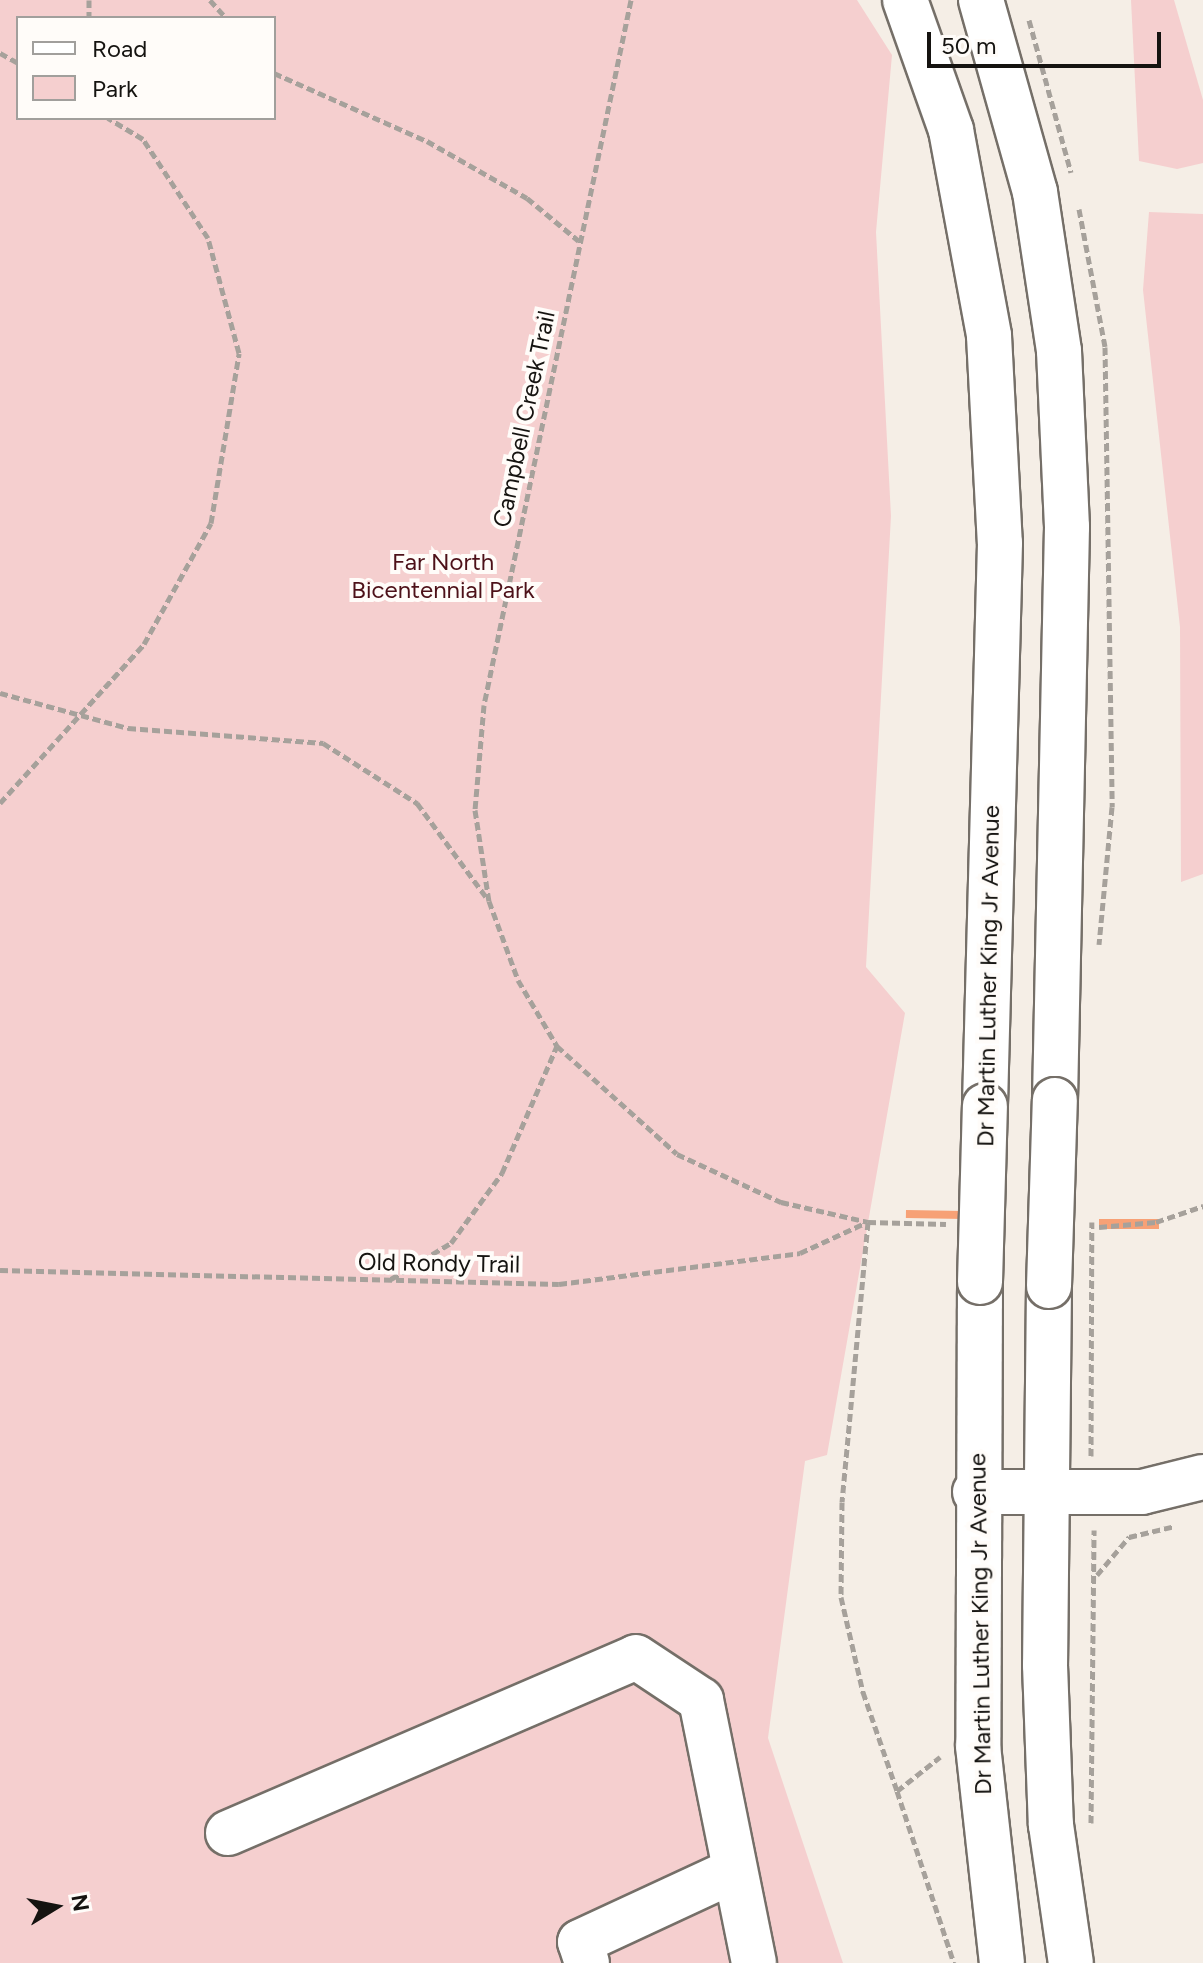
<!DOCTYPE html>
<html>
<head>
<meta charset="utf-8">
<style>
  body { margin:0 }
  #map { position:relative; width:1203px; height:1963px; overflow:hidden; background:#f5eee6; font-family:Figtree,sans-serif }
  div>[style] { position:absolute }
  .green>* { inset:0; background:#f5cfcf }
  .building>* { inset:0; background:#f7a176; transform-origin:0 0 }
  .path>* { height:5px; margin-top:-2.5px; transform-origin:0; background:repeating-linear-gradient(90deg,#a6a19b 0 8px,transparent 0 12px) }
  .roads { filter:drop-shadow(2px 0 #756f68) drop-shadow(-2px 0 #756f68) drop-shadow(0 2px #756f68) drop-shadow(0 -2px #756f68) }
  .minor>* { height:44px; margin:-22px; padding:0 22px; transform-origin:22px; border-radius:22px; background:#fff }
  .bridges { filter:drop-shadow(2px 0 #756f68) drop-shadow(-2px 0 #756f68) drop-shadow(0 2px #756f68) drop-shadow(0 -2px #756f68) }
  .minor-bridge>* { height:44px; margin:-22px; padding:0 22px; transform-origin:22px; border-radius:22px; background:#fff }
  span { translate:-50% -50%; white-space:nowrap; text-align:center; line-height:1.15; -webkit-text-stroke:8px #fffcf9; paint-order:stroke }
  .street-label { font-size:24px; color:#151310 }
  .park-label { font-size:24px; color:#4d1119 }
  .legend { position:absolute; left:16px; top:16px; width:260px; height:104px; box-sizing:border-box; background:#fffcf9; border:2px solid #a19f9c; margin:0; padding:10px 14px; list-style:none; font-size:24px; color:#151310 }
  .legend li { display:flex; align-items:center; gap:16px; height:40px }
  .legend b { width:40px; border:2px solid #a19f9c }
  .north { position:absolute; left:16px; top:1867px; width:80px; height:80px; -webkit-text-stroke:6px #fffcf9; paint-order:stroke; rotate:80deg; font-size:22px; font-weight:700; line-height:32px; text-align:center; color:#151310 }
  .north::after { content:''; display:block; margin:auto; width:28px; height:36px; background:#151310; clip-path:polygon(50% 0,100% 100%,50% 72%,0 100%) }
  .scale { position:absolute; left:927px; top:32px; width:234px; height:36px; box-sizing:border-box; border:4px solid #151310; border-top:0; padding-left:10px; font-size:24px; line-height:28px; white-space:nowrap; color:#151310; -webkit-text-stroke:6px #fffcf9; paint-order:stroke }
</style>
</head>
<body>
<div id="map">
  <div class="green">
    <i style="clip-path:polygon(evenodd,0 0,857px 0,892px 55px,876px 232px,891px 516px,866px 967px,905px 1013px,827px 1455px,805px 1461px,768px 1738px,843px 1963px,0 1963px,0 0,18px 18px,274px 18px,274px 118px,18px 118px,18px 18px)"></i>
    <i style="clip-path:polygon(1131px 0,1174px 0,1203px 100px,1203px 163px,1177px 169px,1139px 161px)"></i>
    <i style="clip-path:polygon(1149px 212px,1203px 214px,1203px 874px,1181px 882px,1180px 627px,1143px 290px)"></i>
  </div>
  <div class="building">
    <i style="left:906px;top:1210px;width:58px;height:8px;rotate:1deg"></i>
    <i style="left:1159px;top:1219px;width:10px;height:60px;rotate:90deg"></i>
  </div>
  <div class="path">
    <i style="left:89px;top:0;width:18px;rotate:90deg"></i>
    <i style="left:210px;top:0;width:24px;rotate:48deg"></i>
    <i style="left:631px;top:0;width:720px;rotate:101.78deg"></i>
    <i style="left:484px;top:705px;width:105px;rotate:94.9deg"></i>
    <i style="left:475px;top:810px;width:92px;rotate:81.3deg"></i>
    <i style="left:489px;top:901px;width:84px;rotate:69.8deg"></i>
    <i style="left:518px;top:980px;width:77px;rotate:59.4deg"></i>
    <i style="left:557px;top:1046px;width:161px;rotate:42deg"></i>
    <i style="left:677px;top:1154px;width:115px;rotate:24.8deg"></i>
    <i style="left:781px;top:1202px;width:89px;rotate:12.9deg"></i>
    <i style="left:868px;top:1222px;width:78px;rotate:1.5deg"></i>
    <i style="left:1029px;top:20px;width:158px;rotate:74.6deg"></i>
    <i style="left:0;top:53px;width:21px;rotate:29deg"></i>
    <i style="left:274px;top:73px;width:167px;rotate:24deg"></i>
    <i style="left:427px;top:141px;width:115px;rotate:29.7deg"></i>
    <i style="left:527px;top:198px;width:67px;rotate:39.6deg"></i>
    <i style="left:1079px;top:209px;width:140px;rotate:79.3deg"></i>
    <i style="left:1105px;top:347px;width:460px;rotate:89.1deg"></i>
    <i style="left:1112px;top:807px;width:138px;rotate:95.4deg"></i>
    <i style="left:0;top:693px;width:133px;rotate:15.3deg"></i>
    <i style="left:128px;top:728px;width:196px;rotate:4.4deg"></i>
    <i style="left:323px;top:743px;width:112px;rotate:32.6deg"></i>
    <i style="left:417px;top:803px;width:117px;rotate:53.7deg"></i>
    <i style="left:0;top:803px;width:215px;rotate:-47.8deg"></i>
    <i style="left:144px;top:644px;width:138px;rotate:-61deg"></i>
    <i style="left:211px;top:523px;width:172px;rotate:-80.6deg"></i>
    <i style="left:239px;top:353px;width:119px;rotate:-105.1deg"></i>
    <i style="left:208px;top:238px;width:118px;rotate:-123.3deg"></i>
    <i style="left:143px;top:139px;width:41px;rotate:-149deg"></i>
    <i style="left:868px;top:1222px;width:281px;rotate:95.3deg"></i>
    <i style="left:842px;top:1502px;width:95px;rotate:90.6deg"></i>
    <i style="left:841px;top:1597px;width:98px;rotate:77deg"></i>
    <i style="left:863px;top:1692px;width:105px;rotate:71deg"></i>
    <i style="left:897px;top:1791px;width:55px;rotate:-38.3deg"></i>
    <i style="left:1099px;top:1227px;width:57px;rotate:-5deg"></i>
    <i style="left:1156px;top:1222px;width:50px;rotate:-18.8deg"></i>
    <i style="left:0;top:1270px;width:559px;rotate:1.43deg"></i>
    <i style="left:559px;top:1284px;width:243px;rotate:-7.3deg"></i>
    <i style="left:800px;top:1253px;width:74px;rotate:-24.8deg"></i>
    <i style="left:391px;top:1279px;width:70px;rotate:-31deg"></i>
    <i style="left:451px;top:1243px;width:87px;rotate:-53.9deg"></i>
    <i style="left:502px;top:1173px;width:138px;rotate:-66.6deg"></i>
    <i style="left:1091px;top:1456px;width:234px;rotate:-89.8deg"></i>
    <i style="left:1097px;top:1575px;width:50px;rotate:-49.9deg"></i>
    <i style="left:1129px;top:1537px;width:47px;rotate:-13.4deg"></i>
    <i style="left:897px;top:1791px;width:181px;rotate:71.7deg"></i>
    <i style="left:1091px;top:1823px;width:293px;rotate:-89.4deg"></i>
  </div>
  <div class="roads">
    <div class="minor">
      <i style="left:905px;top:0;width:138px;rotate:70.5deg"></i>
      <i style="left:951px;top:130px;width:209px;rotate:79.5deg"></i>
      <i style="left:989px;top:336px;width:207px;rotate:87deg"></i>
      <i style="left:1000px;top:543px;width:563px;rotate:91.53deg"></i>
      <i style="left:981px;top:0;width:199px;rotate:74.3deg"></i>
      <i style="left:1035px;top:192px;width:161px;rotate:81.4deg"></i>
      <i style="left:1059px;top:351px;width:176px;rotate:87.4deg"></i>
      <i style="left:1067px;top:527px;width:573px;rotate:91.2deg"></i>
      <i style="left:980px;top:1282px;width:464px;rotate:90.2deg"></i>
      <i style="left:978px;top:1746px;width:218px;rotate:83.7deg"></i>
      <i style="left:1049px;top:1286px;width:379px;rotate:90.6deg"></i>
      <i style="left:1045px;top:1665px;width:160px;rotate:87.9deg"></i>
      <i style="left:1051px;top:1825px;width:139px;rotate:81.8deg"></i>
      <i style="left:975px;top:1492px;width:167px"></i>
      <i style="left:1142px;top:1492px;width:63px;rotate:-13.8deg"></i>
      <i style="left:228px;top:1833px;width:444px;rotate:-23.3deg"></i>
      <i style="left:636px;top:1657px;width:78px;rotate:33.5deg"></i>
      <i style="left:701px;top:1700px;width:268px;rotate:78.6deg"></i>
      <i style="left:587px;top:1963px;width:22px;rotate:-108deg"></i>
      <i style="left:580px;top:1942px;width:169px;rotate:-24.9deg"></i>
    </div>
  </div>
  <div class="bridges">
    <div class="minor-bridge">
      <i style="left:980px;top:1282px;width:176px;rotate:-88.4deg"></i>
      <i style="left:1049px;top:1286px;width:186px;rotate:-88.2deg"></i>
    </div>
  </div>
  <div class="street-label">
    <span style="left:524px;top:419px;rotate:-78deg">Campbell Creek Trail</span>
    <span style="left:988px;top:976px;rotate:-89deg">Dr Martin Luther King Jr Avenue</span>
    <span style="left:439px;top:1263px;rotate:1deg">Old Rondy Trail</span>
    <span style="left:980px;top:1624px;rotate:-91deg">Dr Martin Luther King Jr Avenue</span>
  </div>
  <div class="park-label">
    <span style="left:443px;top:576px">Far North<br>Bicentennial Park</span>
  </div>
  <ul class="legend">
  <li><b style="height:10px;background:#fff"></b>Road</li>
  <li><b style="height:22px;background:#f5cfcf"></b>Park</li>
  </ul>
  <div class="north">N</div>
  <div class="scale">50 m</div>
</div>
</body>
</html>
